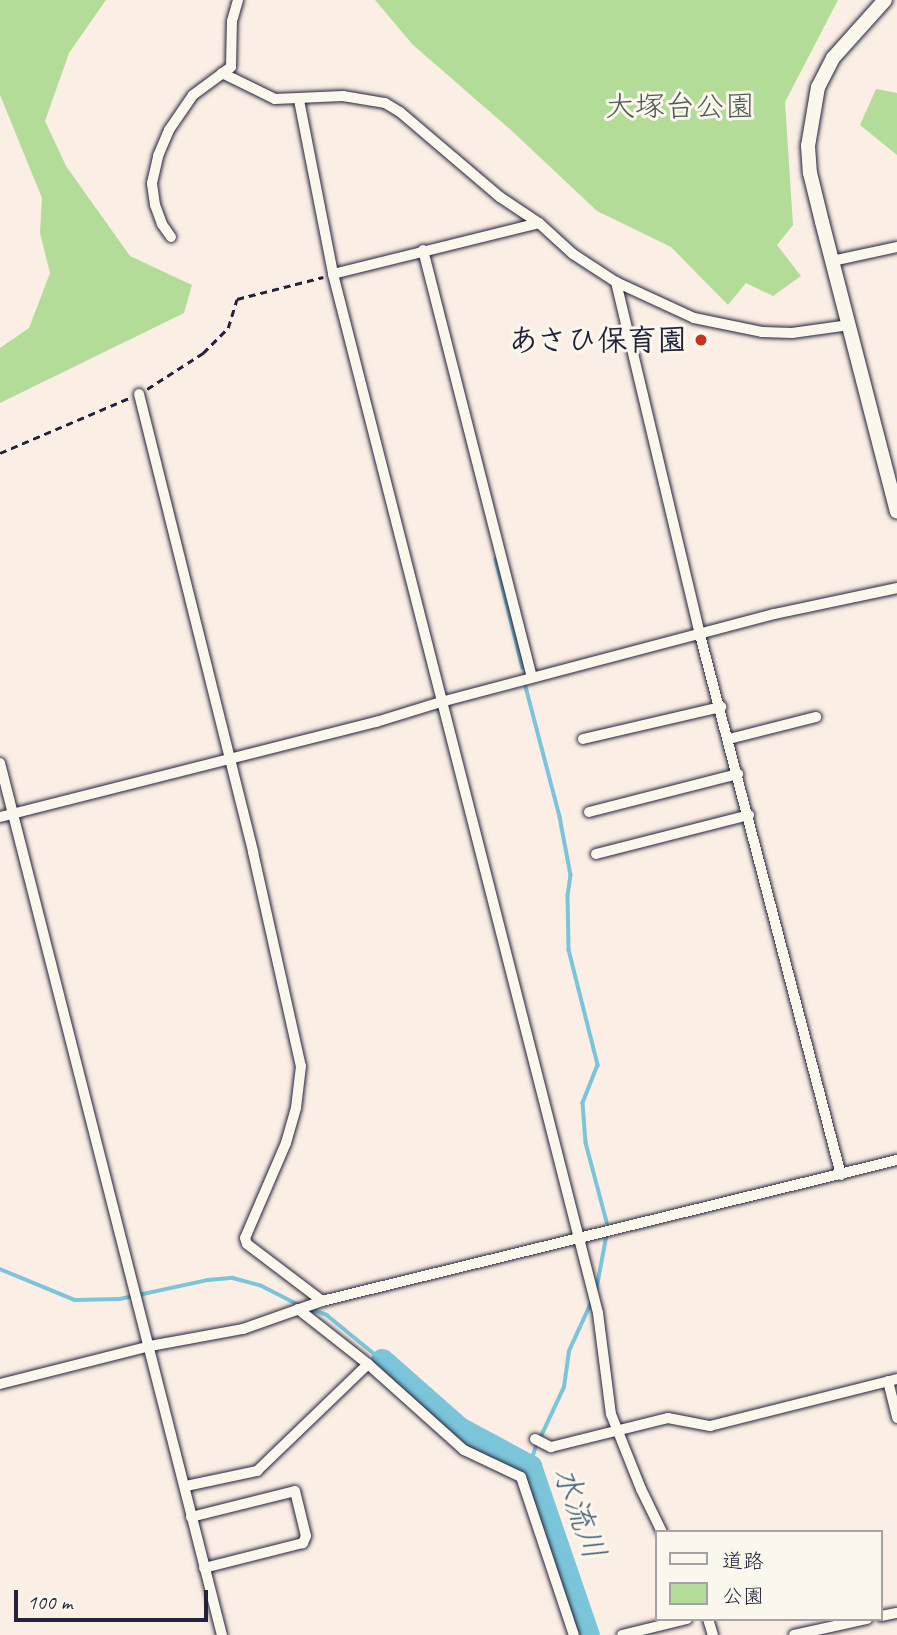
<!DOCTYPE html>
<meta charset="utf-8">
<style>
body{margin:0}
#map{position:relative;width:897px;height:1635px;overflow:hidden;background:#fbeee4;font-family:Caveat,"Klee One",sans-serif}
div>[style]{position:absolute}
.green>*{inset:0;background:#b3dc98}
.stream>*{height:3.5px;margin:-1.75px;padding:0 1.75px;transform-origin:1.75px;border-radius:1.75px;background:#7bc5db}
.river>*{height:23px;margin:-11.5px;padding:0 11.5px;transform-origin:11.5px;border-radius:11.5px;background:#7bc5db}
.path>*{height:2.5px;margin-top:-1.25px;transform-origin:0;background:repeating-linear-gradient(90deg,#22223b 0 7px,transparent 0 12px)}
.roads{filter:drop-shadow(0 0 2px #22223b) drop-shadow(0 0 2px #22223b)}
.minor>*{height:10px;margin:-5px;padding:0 5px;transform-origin:5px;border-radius:5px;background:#fbf7ec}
.tertiary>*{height:14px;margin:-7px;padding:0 7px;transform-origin:7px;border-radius:7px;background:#fbf7ec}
.dots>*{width:19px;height:19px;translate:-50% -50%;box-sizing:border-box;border:4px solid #fbf7ec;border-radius:50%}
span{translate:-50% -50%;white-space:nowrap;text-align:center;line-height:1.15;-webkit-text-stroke:6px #fbf7ec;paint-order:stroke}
.park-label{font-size:30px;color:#4e5a57}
.poi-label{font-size:30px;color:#22223b;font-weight:700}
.right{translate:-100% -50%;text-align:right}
.water-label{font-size:32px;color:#415b73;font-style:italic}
.legend{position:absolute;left:655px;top:1530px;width:228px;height:91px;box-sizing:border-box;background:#fbf7ec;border:2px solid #a4a2a5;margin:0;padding:9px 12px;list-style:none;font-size:21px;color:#22223b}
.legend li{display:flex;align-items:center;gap:14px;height:35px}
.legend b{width:35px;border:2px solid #a4a2a5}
.scale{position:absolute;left:14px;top:1590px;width:194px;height:32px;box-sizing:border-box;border:4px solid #22223b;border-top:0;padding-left:9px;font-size:21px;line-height:24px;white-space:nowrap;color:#22223b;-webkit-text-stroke:5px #fbf7ec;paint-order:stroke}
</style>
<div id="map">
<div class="green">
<i style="clip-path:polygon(0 0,106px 0,69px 53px,45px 121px,66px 166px,130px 256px,192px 285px,184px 313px,0 403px,0 348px,29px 328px,50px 273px,40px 233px,42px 198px,0 95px)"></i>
<i style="clip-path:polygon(375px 0,838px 0,785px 102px,793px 225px,777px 245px,801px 276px,773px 296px,746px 283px,728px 305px,671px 247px,597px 211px,512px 131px,413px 45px)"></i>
<i style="clip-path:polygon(876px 89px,897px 93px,897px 155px,860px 125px)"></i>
</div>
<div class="stream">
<i style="left:496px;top:559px;width:112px;rotate:76.1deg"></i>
<i style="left:526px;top:687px;width:134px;rotate:75.3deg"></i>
<i style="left:560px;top:817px;width:59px;rotate:79.3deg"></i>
<i style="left:571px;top:875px;width:21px;rotate:98deg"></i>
<i style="left:568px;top:896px;width:54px;rotate:88.9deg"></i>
<i style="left:569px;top:950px;width:119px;rotate:75.8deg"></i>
<i style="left:598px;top:1065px;width:41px;rotate:111.5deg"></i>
<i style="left:583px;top:1103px;width:40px;rotate:85.7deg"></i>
<i style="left:586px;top:1143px;width:82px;rotate:75.1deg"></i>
<i style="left:0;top:1269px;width:81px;rotate:22.5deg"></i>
<i style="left:75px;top:1300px;width:45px;rotate:-1.3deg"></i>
<i style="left:120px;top:1299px;width:90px;rotate:-12.2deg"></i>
<i style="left:208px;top:1280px;width:25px;rotate:-5deg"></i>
<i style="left:233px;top:1278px;width:28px;rotate:15deg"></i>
<i style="left:260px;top:1285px;width:44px;rotate:27.1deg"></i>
<i style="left:596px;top:1291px;width:54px;rotate:-79.3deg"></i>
<i style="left:310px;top:1309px;width:18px;rotate:19deg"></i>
<i style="left:327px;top:1315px;width:71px;rotate:39.3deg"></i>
<i style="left:530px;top:1466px;width:18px;rotate:-74deg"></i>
<i style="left:535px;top:1449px;width:68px;rotate:-64.9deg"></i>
<i style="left:564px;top:1387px;width:36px;rotate:-82deg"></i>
<i style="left:569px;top:1351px;width:53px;rotate:-65.4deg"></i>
</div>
<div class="river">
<i style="left:382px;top:1360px;width:103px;rotate:41.4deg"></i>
<i style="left:459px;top:1428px;width:81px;rotate:28.2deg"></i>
<i style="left:530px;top:1466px;width:179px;rotate:71.1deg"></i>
</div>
<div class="path">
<i style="left:147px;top:389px;width:67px;rotate:-32.7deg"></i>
<i style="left:203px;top:353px;width:35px;rotate:-45deg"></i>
<i style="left:228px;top:328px;width:30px;rotate:-73deg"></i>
<i style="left:237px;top:299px;width:89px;rotate:-14.3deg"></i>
<i style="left:0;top:453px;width:140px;rotate:-23.1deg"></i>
</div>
<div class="roads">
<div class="minor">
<i style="left:222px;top:73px;width:59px;rotate:26.1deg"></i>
<i style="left:275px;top:99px;width:68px;rotate:-2.5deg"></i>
<i style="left:343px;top:96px;width:43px;rotate:9.5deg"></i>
<i style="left:385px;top:103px;width:17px;rotate:31deg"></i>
<i style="left:400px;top:112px;width:131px;rotate:40.4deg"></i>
<i style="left:500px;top:197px;width:47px;rotate:33.7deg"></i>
<i style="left:539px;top:223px;width:46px;rotate:42.4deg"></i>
<i style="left:573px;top:254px;width:51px;rotate:33.1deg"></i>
<i style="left:616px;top:282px;width:86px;rotate:24.8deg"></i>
<i style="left:694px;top:318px;width:69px;rotate:11.6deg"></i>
<i style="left:762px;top:332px;width:30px;rotate:2deg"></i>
<i style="left:792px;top:333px;width:58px;rotate:-8deg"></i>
<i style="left:299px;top:100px;width:177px;rotate:78.9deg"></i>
<i style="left:333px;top:274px;width:1072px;rotate:75.69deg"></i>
<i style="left:598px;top:1313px;width:102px;rotate:82.7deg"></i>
<i style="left:611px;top:1414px;width:81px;rotate:68.2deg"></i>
<i style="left:641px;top:1489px;width:48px;rotate:64deg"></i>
<i style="left:171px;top:237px;width:16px;rotate:-125deg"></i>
<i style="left:162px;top:224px;width:20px;rotate:-110deg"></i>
<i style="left:155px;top:205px;width:22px;rotate:-98deg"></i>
<i style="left:152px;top:183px;width:28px;rotate:-77deg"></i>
<i style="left:158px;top:156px;width:28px;rotate:-67deg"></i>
<i style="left:169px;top:130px;width:42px;rotate:-55.6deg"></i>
<i style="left:193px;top:95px;width:47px;rotate:-36.4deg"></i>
<i style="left:231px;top:67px;width:46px;rotate:-88.8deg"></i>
<i style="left:232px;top:21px;width:22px;rotate:-74deg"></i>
<i style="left:423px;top:250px;width:441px;rotate:75.7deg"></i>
<i style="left:832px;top:261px;width:66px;rotate:-12.2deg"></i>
<i style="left:333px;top:274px;width:212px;rotate:-13.9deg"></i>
<i style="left:616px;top:282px;width:363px;rotate:76.6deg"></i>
<i style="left:700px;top:635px;width:558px;rotate:75.37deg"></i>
<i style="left:139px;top:394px;width:472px;rotate:76deg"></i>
<i style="left:253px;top:852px;width:219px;rotate:77.4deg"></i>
<i style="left:301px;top:1066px;width:42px;rotate:96.8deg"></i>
<i style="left:296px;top:1108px;width:36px;rotate:106deg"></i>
<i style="left:286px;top:1143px;width:103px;rotate:113.3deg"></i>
<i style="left:245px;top:1238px;width:6px;rotate:72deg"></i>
<i style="left:247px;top:1244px;width:94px;rotate:37.2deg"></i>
<i style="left:583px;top:739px;width:142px;rotate:-13.1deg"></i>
<i style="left:729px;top:739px;width:90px;rotate:-14.2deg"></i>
<i style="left:0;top:763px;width:900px;rotate:75.72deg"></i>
<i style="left:589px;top:812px;width:154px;rotate:-14.3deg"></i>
<i style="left:0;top:817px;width:388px;rotate:-14.2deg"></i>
<i style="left:376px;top:722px;width:68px;rotate:-17.1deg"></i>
<i style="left:441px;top:702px;width:344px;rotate:-14.8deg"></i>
<i style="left:774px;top:614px;width:126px;rotate:-11.9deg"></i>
<i style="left:596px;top:854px;width:158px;rotate:-14.3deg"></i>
<i style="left:298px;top:1309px;width:89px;rotate:38.2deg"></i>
<i style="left:368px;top:1364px;width:129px;rotate:41.9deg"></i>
<i style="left:464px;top:1450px;width:63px;rotate:25.3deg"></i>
<i style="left:521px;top:1477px;width:167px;rotate:71.5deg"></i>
<i style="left:888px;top:1381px;width:38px;rotate:76deg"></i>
<i style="left:0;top:1384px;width:155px;rotate:-14.2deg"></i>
<i style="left:150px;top:1346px;width:95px;rotate:-10.4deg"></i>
<i style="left:243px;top:1329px;width:84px;rotate:-19.5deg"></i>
<i style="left:322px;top:1301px;width:592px;rotate:-13.78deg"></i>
<i style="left:535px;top:1439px;width:18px;rotate:27deg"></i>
<i style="left:551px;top:1447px;width:121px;rotate:-13.9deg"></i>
<i style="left:668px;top:1418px;width:43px;rotate:10.8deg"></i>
<i style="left:710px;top:1426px;width:193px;rotate:-14.1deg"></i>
<i style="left:186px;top:1486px;width:73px;rotate:-11.9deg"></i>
<i style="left:257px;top:1471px;width:154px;rotate:-43.9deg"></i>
<i style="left:191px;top:1517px;width:107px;rotate:-14deg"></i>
<i style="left:295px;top:1491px;width:46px;rotate:76.3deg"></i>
<i style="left:306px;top:1536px;width:8px;rotate:113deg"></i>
<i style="left:303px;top:1543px;width:102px;rotate:165.8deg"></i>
<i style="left:881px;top:1616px;width:16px;rotate:-11deg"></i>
<i style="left:708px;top:1619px;width:17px;rotate:73deg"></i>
<i style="left:622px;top:1635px;width:67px;rotate:-13.8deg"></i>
<i style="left:794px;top:1635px;width:75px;rotate:-12.4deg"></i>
</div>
<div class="tertiary">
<i style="left:885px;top:0;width:78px;rotate:131.9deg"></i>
<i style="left:833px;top:58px;width:33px;rotate:117deg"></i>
<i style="left:818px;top:87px;width:60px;rotate:99.6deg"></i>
<i style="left:808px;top:146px;width:27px;rotate:86deg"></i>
<i style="left:810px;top:173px;width:50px;rotate:76.2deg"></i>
<i style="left:822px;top:222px;width:299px;rotate:75.5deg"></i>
</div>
</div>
<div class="dots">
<i style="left:701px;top:340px;background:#c8321e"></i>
</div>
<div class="park-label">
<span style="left:680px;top:106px">大塚台公園</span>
</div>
<div class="poi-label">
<span class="right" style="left:687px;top:340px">あさひ保育園</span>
</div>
<div class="water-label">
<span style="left:579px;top:1513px;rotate:70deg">水流川</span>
</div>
<ul class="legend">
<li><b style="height:9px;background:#fbf7ec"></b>道路</li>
<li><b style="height:19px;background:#b3dc98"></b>公園</li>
</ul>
<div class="scale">100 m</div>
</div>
